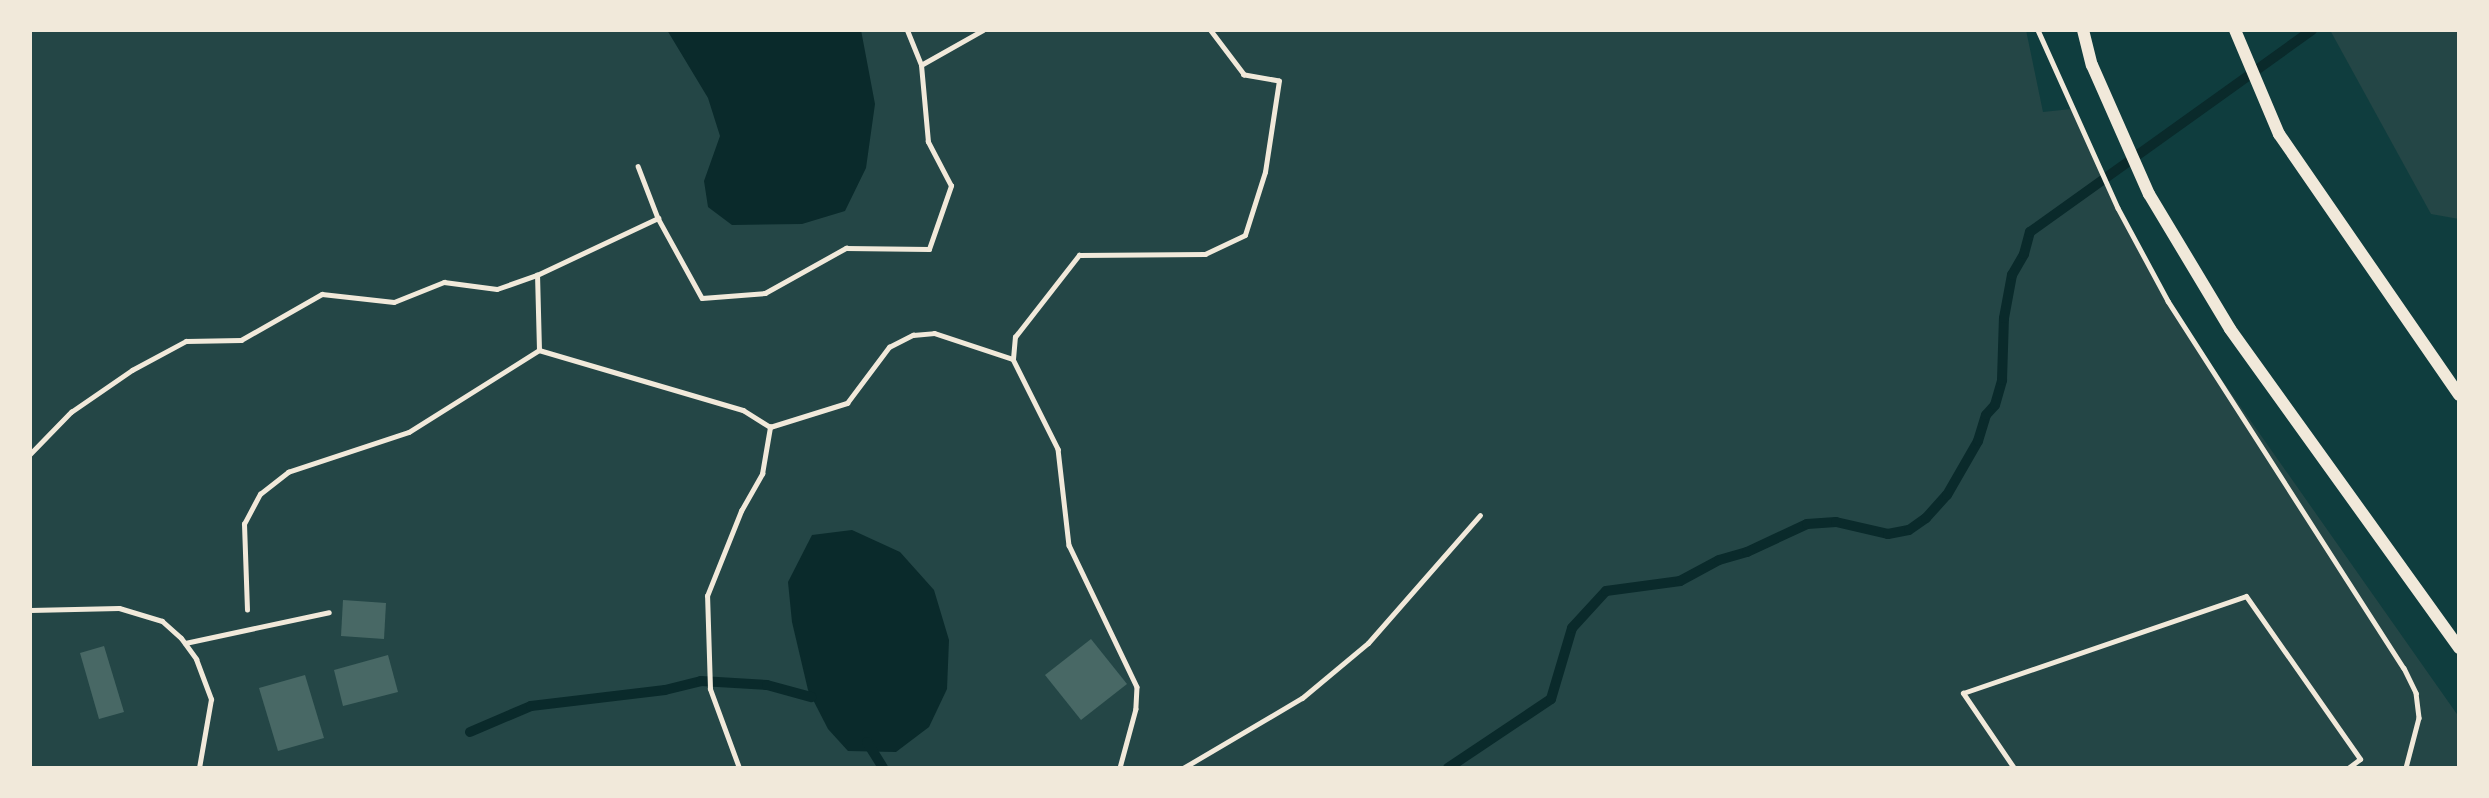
<!DOCTYPE html>
<style>
body{margin:0}
#map{position:relative;width:2489px;height:798px;overflow:hidden;background:#0f3d3e;font-family:"Fira Sans",sans-serif}
div>[style]{position:absolute}
.green>*{inset:0;background:#244646}
.water>*{inset:0;background:#0a2a2b}
.stream>*{height:10px;margin:-5px;padding:0 5px;transform-origin:5px;border-radius:5px;background:#0a2a2b}
.building>*{inset:0;background:#486865}
.path>*{height:4.5px;margin:-2.25px;padding:0 2.25px;transform-origin:2.25px;border-radius:2.25px;background:#f1e9da}
.service>*{height:5px;margin:-2.5px;padding:0 2.5px;transform-origin:2.5px;border-radius:2.5px;background:#f1e9da}
.tertiary>*{height:12px;margin:-6px;padding:0 6px;transform-origin:6px;border-radius:6px;background:#f1e9da}
span{translate:-50% -50%;white-space:nowrap;text-align:center;line-height:1.15;-webkit-text-stroke:6px #f1e9da;paint-order:stroke}
.frame{position:absolute;inset:0;border:32px solid #f1e9da;pointer-events:none}
</style>
<div id="map">
<div class="green">
<i style="clip-path:polygon(30px 30px,2026px 30px,2043px 112px,2071px 109px,2128px 229px,2191px 336px,2459px 717px,2459px 768px,30px 768px)"></i>
<i style="clip-path:polygon(2330px 30px,2459px 30px,2459px 219px,2431px 214px)"></i>
</div>
<div class="water">
<i style="clip-path:polygon(667px 30px,861px 30px,875px 104px,866px 168px,845px 211px,802px 224px,732px 225px,708px 207px,704px 181px,720px 136px,708px 98px)"></i>
<i style="clip-path:polygon(852px 530px,900px 552px,934px 590px,949px 640px,947px 689px,929px 727px,896px 752px,848px 751px,828px 729px,808px 690px,792px 622px,788px 582px,812px 535px)"></i>
</div>
<div class="stream">
<i style="left:470px;top:732px;width:66px;rotate:-23.1deg"></i>
<i style="left:531px;top:706px;width:135px;rotate:-6.8deg"></i>
<i style="left:665px;top:690px;width:37px;rotate:-14deg"></i>
<i style="left:701px;top:681px;width:66px;rotate:3.5deg"></i>
<i style="left:767px;top:685px;width:46px;rotate:15.3deg"></i>
<i style="left:867px;top:742px;width:31px;rotate:58deg"></i>
<i style="left:1448px;top:768px;width:124px;rotate:-33.8deg"></i>
<i style="left:1551px;top:699px;width:74px;rotate:-73.5deg"></i>
<i style="left:1572px;top:628px;width:50px;rotate:-47.4deg"></i>
<i style="left:1606px;top:591px;width:75px;rotate:-7.7deg"></i>
<i style="left:1680px;top:581px;width:44px;rotate:-28.3deg"></i>
<i style="left:1719px;top:560px;width:29px;rotate:-16deg"></i>
<i style="left:1747px;top:552px;width:66px;rotate:-25deg"></i>
<i style="left:1807px;top:524px;width:29px;rotate:-4deg"></i>
<i style="left:1836px;top:522px;width:53px;rotate:13deg"></i>
<i style="left:1888px;top:534px;width:21px;rotate:-11deg"></i>
<i style="left:1909px;top:530px;width:21px;rotate:-35deg"></i>
<i style="left:1926px;top:518px;width:31px;rotate:-48deg"></i>
<i style="left:1947px;top:495px;width:62px;rotate:-60.1deg"></i>
<i style="left:1978px;top:441px;width:27px;rotate:-73deg"></i>
<i style="left:1986px;top:415px;width:13px;rotate:-48deg"></i>
<i style="left:1995px;top:405px;width:26px;rotate:-74deg"></i>
<i style="left:2002px;top:380px;width:62px;rotate:-88.2deg"></i>
<i style="left:2004px;top:318px;width:44px;rotate:-79.5deg"></i>
<i style="left:2012px;top:275px;width:24px;rotate:-60deg"></i>
<i style="left:2024px;top:254px;width:23px;rotate:-75deg"></i>
<i style="left:2030px;top:232px;width:347px;rotate:-35.6deg"></i>
</div>
<div class="building">
<i style="clip-path:polygon(343px 600px,386px 603px,384px 639px,341px 636px)"></i>
<i style="clip-path:polygon(1091px 639px,1127px 684px,1081px 720px,1045px 675px)"></i>
<i style="clip-path:polygon(104px 646px,124px 712px,99px 719px,80px 653px)"></i>
<i style="clip-path:polygon(388px 655px,398px 692px,343px 706px,334px 670px)"></i>
<i style="clip-path:polygon(305px 675px,324px 738px,278px 751px,259px 688px)"></i>
</div>
<div class="path">
<i style="left:2038px;top:30px;width:195px;rotate:65.8deg"></i>
<i style="left:2118px;top:208px;width:106px;rotate:61.7deg"></i>
<i style="left:2168px;top:301px;width:436px;rotate:57.3deg"></i>
<i style="left:2404px;top:668px;width:28px;rotate:64deg"></i>
<i style="left:2416px;top:693px;width:25px;rotate:83deg"></i>
<i style="left:2419px;top:718px;width:52px;rotate:104.6deg"></i>
<i style="left:921px;top:65px;width:71px;rotate:-29.4deg"></i>
<i style="left:638px;top:166px;width:56px;rotate:69deg"></i>
<i style="left:539px;top:350px;width:75px;rotate:-91.5deg"></i>
<i style="left:537px;top:275px;width:134px;rotate:-25.2deg"></i>
<i style="left:658px;top:218px;width:91px;rotate:61.2deg"></i>
<i style="left:702px;top:298px;width:63px;rotate:-4.5deg"></i>
<i style="left:765px;top:293px;width:93px;rotate:-29.1deg"></i>
<i style="left:846px;top:248px;width:83px;rotate:0.7deg"></i>
<i style="left:929px;top:249px;width:67px;rotate:-70.8deg"></i>
<i style="left:951px;top:186px;width:50px;rotate:-117.6deg"></i>
<i style="left:928px;top:142px;width:77px;rotate:-95.2deg"></i>
<i style="left:921px;top:65px;width:38px;rotate:-112deg"></i>
<i style="left:1013px;top:359px;width:22px;rotate:-85deg"></i>
<i style="left:1015px;top:337px;width:104px;rotate:-52deg"></i>
<i style="left:1079px;top:255px;width:126px;rotate:-0.5deg"></i>
<i style="left:1205px;top:254px;width:44px;rotate:-25.4deg"></i>
<i style="left:1245px;top:235px;width:66px;rotate:-72.4deg"></i>
<i style="left:1265px;top:172px;width:92px;rotate:-81.3deg"></i>
<i style="left:1279px;top:81px;width:36px;rotate:-170deg"></i>
<i style="left:1244px;top:75px;width:56px;rotate:-127.1deg"></i>
<i style="left:30px;top:454px;width:59px;rotate:-45.7deg"></i>
<i style="left:71px;top:412px;width:74px;rotate:-34.5deg"></i>
<i style="left:132px;top:370px;width:61px;rotate:-28.2deg"></i>
<i style="left:186px;top:341px;width:55px;rotate:-1deg"></i>
<i style="left:241px;top:340px;width:93px;rotate:-29.6deg"></i>
<i style="left:322px;top:294px;width:72px;rotate:6.3deg"></i>
<i style="left:394px;top:302px;width:54px;rotate:-21.8deg"></i>
<i style="left:444px;top:282px;width:53px;rotate:7.5deg"></i>
<i style="left:497px;top:289px;width:42px;rotate:-19.3deg"></i>
<i style="left:247px;top:610px;width:86px;rotate:-92deg"></i>
<i style="left:244px;top:524px;width:34px;rotate:-62deg"></i>
<i style="left:260px;top:494px;width:36px;rotate:-38deg"></i>
<i style="left:288px;top:472px;width:127px;rotate:-18.3deg"></i>
<i style="left:409px;top:432px;width:154px;rotate:-32.2deg"></i>
<i style="left:539px;top:350px;width:213px;rotate:16.4deg"></i>
<i style="left:743px;top:410px;width:32px;rotate:32deg"></i>
<i style="left:770px;top:427px;width:81px;rotate:-17.3deg"></i>
<i style="left:847px;top:403px;width:70px;rotate:-53.1deg"></i>
<i style="left:889px;top:347px;width:27px;rotate:-27deg"></i>
<i style="left:913px;top:335px;width:21px;rotate:-5deg"></i>
<i style="left:934px;top:333px;width:83px;rotate:18.2deg"></i>
<i style="left:1013px;top:359px;width:101px;rotate:63.4deg"></i>
<i style="left:1058px;top:449px;width:97px;rotate:83.5deg"></i>
<i style="left:1069px;top:545px;width:157px;rotate:64.4deg"></i>
<i style="left:1137px;top:687px;width:22px;rotate:93deg"></i>
<i style="left:1136px;top:709px;width:61px;rotate:105.2deg"></i>
<i style="left:739px;top:768px;width:84px;rotate:-110.2deg"></i>
<i style="left:710px;top:689px;width:93px;rotate:-91.8deg"></i>
<i style="left:707px;top:596px;width:92px;rotate:-68.2deg"></i>
<i style="left:741px;top:511px;width:43px;rotate:-60.4deg"></i>
<i style="left:762px;top:474px;width:48px;rotate:-80.3deg"></i>
</div>
<div class="service">
<i style="left:30px;top:610px;width:89px;rotate:-1.3deg"></i>
<i style="left:119px;top:608px;width:45px;rotate:16.8deg"></i>
<i style="left:162px;top:621px;width:25px;rotate:42deg"></i>
<i style="left:181px;top:638px;width:26px;rotate:54deg"></i>
<i style="left:196px;top:659px;width:43px;rotate:69.4deg"></i>
<i style="left:211px;top:699px;width:70px;rotate:99.9deg"></i>
<i style="left:185px;top:643px;width:147px;rotate:-12.1deg"></i>
<i style="left:1183px;top:768px;width:138px;rotate:-30.5deg"></i>
<i style="left:1302px;top:698px;width:86px;rotate:-39.8deg"></i>
<i style="left:1368px;top:643px;width:170px;rotate:-48.8deg"></i>
<i style="left:2014px;top:768px;width:91px;rotate:-124.2deg"></i>
<i style="left:1963px;top:693px;width:299px;rotate:-18.9deg"></i>
<i style="left:2246px;top:596px;width:199px;rotate:55deg"></i>
<i style="left:2360px;top:759px;width:15px;rotate:143deg"></i>
</div>
<div class="tertiary">
<i style="left:2083px;top:30px;width:36px;rotate:76deg"></i>
<i style="left:2092px;top:65px;width:141px;rotate:66.2deg"></i>
<i style="left:2149px;top:194px;width:157px;rotate:59deg"></i>
<i style="left:2230px;top:329px;width:393px;rotate:54.3deg"></i>
<i style="left:2235px;top:30px;width:113px;rotate:67.1deg"></i>
<i style="left:2279px;top:134px;width:317px;rotate:55.4deg"></i>
</div>
<div class="frame"></div>
</div>
